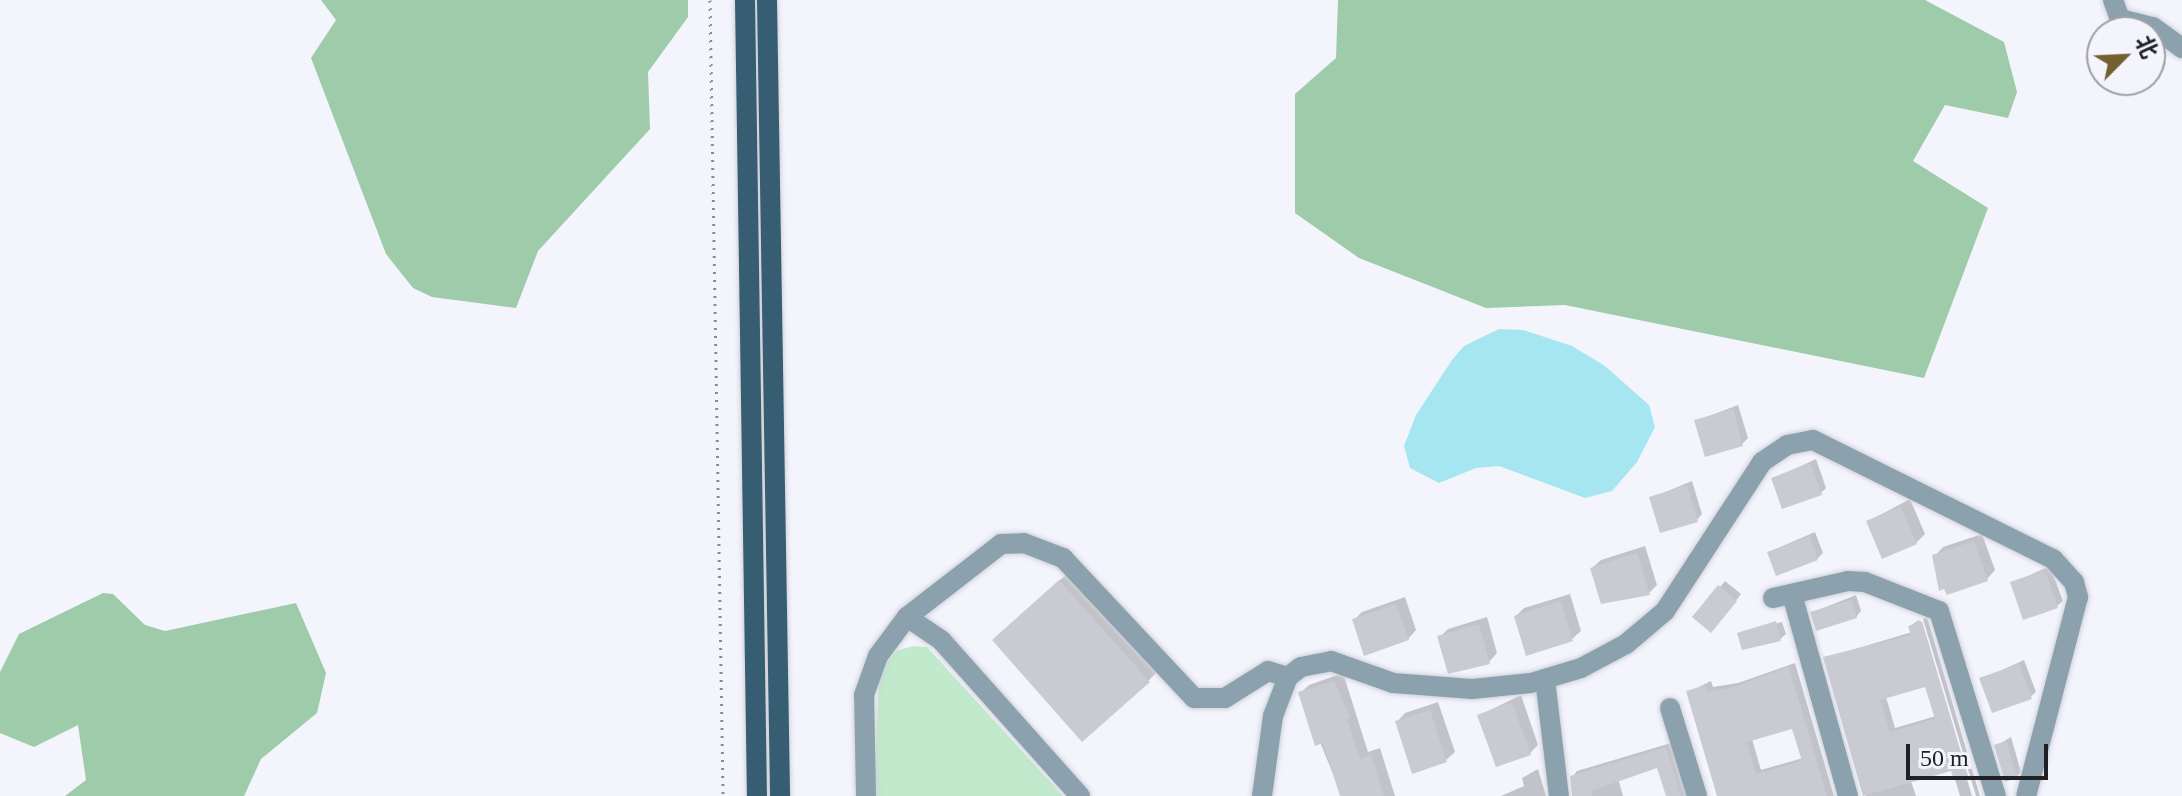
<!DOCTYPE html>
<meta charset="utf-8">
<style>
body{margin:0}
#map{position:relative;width:2182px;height:796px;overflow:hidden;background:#f3f4fc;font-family:"Times New Roman","Noto Sans SC",serif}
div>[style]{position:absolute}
.green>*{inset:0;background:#c1e9cb}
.forest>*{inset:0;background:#9ecba9}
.water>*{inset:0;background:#a5e6f0}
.shadow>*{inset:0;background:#0003}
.building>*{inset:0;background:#c9cad2}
.path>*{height:3px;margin-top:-1.5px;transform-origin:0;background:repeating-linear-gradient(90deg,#898a90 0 2px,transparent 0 8px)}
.roads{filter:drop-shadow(0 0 2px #d1d2d9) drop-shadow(0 0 2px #d1d2d9)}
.minor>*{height:20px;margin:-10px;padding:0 10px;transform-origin:10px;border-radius:10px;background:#8ca1ae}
.major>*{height:20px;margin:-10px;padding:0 10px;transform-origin:10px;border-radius:10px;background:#365d72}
span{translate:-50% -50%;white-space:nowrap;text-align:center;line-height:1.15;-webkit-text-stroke:7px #f3f4fc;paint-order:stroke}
.north{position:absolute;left:2086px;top:16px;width:80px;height:80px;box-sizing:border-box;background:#f3f4fc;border:2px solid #9fa0a6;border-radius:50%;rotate:66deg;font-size:22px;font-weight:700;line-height:32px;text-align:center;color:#202124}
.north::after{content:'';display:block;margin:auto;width:28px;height:36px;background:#74602f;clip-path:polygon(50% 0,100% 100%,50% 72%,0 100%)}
.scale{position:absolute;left:1906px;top:744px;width:142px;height:36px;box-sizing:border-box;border:4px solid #202124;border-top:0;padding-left:10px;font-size:24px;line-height:28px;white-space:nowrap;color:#202124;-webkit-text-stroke:6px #f3f4fc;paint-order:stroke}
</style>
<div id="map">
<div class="green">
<i style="clip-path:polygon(913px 646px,927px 647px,1063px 796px,874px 796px,879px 672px,896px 651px)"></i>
</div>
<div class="forest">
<i style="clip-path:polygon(321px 0,688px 0,688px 17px,648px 72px,650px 129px,538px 251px,516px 308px,432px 297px,413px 288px,386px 254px,311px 58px,336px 20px)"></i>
<i style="clip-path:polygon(1338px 0,1925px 0,2004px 42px,2017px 92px,2008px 118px,1945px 105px,1913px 161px,1988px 208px,1924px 378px,1565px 305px,1486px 308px,1359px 258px,1295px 213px,1295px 94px,1336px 58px)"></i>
<i style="clip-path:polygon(103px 593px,113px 594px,145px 625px,165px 631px,296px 603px,326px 673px,317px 713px,261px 759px,244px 796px,65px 796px,86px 780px,78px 725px,34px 747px,0 733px,0 672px,19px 634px)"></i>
</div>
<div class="water">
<i style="clip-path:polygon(1499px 329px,1523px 330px,1572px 346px,1605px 366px,1649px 405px,1655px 427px,1637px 462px,1612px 491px,1585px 498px,1499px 466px,1476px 468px,1439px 483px,1410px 468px,1404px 446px,1416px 415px,1452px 360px,1464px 346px)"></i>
</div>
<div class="shadow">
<i style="clip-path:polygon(1738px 405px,1748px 438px,1742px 444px,1696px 421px)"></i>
<i style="clip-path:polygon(1816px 459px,1826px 488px,1821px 493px,1773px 479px)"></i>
<i style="clip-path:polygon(1692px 481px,1702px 514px,1697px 520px,1651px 498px)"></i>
<i style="clip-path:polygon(1910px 499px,1925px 534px,1916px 543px,1869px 521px)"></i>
<i style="clip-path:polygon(1815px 532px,1823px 553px,1817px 559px,1769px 552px)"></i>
<i style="clip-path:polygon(1982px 534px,1995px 570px,1987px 579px,1935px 556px,1943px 547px)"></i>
<i style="clip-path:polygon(1645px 546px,1657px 585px,1649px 593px,1592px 568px,1601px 560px)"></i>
<i style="clip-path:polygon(2050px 566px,2063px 601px,2057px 606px,2012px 583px)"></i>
<i style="clip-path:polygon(1071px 570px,1159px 670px,1148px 681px,1006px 629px)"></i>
<i style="clip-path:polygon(1725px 581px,1741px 594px,1717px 625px,1695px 617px)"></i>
<i style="clip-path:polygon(1570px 594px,1581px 631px,1572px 639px,1516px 616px,1524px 608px)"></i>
<i style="clip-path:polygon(1856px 595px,1861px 611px,1856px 617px,1813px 612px)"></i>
<i style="clip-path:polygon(1405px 597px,1416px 630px,1408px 639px,1354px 620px,1362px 612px)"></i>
<i style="clip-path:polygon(1487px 617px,1497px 653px,1489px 662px,1440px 637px,1448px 629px)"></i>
<i style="clip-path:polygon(1927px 617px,1980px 796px,1976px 796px,1923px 619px)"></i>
<i style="clip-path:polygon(evenodd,1919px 620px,1972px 796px,1960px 796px,1952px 769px,1911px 781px,1916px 796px,1866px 796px,1825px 658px,1912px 632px,1910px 626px,1919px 620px,1926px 685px,1936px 716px,1895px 728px,1886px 697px,1926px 685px)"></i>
<i style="clip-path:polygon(1782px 622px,1786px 634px,1780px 639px,1739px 634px)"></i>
<i style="clip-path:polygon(2024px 660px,2036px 692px,2030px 697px,1982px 679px)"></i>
<i style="clip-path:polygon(evenodd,1795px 663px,1834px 796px,1719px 796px,1689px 692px,1711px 681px,1713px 687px,1738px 683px,1795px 663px,1793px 726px,1803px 758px,1761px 770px,1752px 739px,1793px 726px)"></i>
<i style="clip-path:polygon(1343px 673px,1368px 752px,1380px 748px,1395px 796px,1342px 796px,1300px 693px,1309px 685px)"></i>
<i style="clip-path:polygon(1521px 695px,1538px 745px,1530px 753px,1480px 715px)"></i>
<i style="clip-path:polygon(1438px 702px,1455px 752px,1446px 760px,1397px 722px,1405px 713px)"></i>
<i style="clip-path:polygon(2011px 737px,2021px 772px,2016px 777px,1996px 746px)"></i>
<i style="clip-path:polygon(1671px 743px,1687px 796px,1668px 796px,1658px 766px,1618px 778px,1623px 796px,1577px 796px,1572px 777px,1577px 771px)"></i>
<i style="clip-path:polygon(1538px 769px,1546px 796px,1501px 796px,1524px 786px,1522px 778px)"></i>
</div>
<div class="building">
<i style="clip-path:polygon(1733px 409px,1743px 446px,1705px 457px,1694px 420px)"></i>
<i style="clip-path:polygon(1810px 463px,1822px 495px,1782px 509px,1771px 478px)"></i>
<i style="clip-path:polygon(1687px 485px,1698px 522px,1660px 533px,1649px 497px)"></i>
<i style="clip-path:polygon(1901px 506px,1917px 544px,1882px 559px,1866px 521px)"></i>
<i style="clip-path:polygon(1810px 536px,1818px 560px,1776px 576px,1767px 552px)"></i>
<i style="clip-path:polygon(1974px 541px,1988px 581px,1947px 595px,1944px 589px,1939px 591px,1932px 555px)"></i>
<i style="clip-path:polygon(1637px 553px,1650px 595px,1601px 604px,1590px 568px)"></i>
<i style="clip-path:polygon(2045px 570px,2058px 608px,2023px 620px,2010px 582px)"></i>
<i style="clip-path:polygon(1059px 580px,1150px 682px,1082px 742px,992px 640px)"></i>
<i style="clip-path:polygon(1718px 585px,1737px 601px,1711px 633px,1692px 617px)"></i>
<i style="clip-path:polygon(1851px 600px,1857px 618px,1816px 631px,1810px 612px)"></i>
<i style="clip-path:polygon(1561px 601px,1573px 641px,1526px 656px,1514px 616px)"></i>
<i style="clip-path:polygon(1396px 604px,1409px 640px,1364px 656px,1352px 619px)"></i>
<i style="clip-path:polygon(1776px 621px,1781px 641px,1742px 650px,1737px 633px)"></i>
<i style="clip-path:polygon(evenodd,1922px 621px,1968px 776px,1954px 780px,1951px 771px,1863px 796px,1823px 657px,1911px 635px,1908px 626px,1922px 621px,1925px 687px,1935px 719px,1890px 732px,1880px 700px,1925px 687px)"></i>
<i style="clip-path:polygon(1479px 624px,1490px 664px,1448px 674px,1437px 636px)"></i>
<i style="clip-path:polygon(2019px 664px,2032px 699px,1992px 713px,1979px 678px)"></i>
<i style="clip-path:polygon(evenodd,1789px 667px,1827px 796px,1717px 796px,1686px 691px,1706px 685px,1708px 692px,1731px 688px,1789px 667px,1792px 729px,1802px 761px,1756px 774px,1747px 742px,1792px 729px)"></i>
<i style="clip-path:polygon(1334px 681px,1351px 718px,1347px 719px,1360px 759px,1371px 755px,1384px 796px,1340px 796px,1323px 743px,1315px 746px,1298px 692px)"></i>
<i style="clip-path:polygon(1512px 702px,1531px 755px,1496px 767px,1477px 715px)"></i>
<i style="clip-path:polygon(1430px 710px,1447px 762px,1412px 774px,1395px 721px)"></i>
<i style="clip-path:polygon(2006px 741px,2017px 778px,2005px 782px,1994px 745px)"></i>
<i style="clip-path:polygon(1666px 747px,1681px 796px,1666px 796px,1657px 768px,1591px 791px,1592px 796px,1572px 796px,1570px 776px)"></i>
</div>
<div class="path">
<i style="left:710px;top:0;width:796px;rotate:89.06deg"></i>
</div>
<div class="roads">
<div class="minor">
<i style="left:2113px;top:0;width:20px;rotate:70deg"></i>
<i style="left:2120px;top:19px;width:34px;rotate:14deg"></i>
<i style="left:2153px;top:27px;width:36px;rotate:36deg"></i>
<i style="left:1792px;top:594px;width:210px;rotate:74.5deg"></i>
<i style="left:1773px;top:598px;width:77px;rotate:-12.8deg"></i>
<i style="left:1848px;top:581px;width:17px;rotate:3deg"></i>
<i style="left:1865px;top:582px;width:79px;rotate:21.4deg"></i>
<i style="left:1939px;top:611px;width:194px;rotate:72.9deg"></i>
<i style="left:907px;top:617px;width:41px;rotate:34.1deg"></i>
<i style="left:941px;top:640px;width:209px;rotate:48.3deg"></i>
<i style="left:1545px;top:679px;width:118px;rotate:83.2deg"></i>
<i style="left:1670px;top:708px;width:92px;rotate:72.9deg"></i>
<i style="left:866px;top:796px;width:101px;rotate:-91.1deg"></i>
<i style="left:864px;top:695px;width:41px;rotate:-70.3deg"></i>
<i style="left:878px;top:656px;width:49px;rotate:-53.4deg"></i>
<i style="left:907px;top:617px;width:119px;rotate:-37.8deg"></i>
<i style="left:1001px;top:544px;width:23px;rotate:-2deg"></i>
<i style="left:1024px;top:543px;width:42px;rotate:21deg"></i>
<i style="left:1063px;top:558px;width:192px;rotate:46.9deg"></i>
<i style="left:1194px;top:698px;width:31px"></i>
<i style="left:1225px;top:698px;width:51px;rotate:-32.1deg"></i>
<i style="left:1268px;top:671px;width:21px;rotate:17deg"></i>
<i style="left:1262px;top:796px;width:81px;rotate:-82.2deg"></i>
<i style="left:1273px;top:716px;width:42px;rotate:-69deg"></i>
<i style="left:1288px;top:677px;width:16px;rotate:-38deg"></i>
<i style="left:1301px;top:667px;width:31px;rotate:-11deg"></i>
<i style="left:1331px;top:661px;width:66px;rotate:19.5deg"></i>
<i style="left:1393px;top:683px;width:79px;rotate:4.3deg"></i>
<i style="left:1472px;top:689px;width:59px;rotate:-5.8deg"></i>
<i style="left:1531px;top:683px;width:52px;rotate:-16.7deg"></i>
<i style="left:1581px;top:668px;width:51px;rotate:-28.1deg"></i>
<i style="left:1626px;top:644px;width:51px;rotate:-40.2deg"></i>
<i style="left:1665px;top:611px;width:178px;rotate:-56.9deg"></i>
<i style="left:1762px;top:462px;width:30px;rotate:-34deg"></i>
<i style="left:1787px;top:445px;width:26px;rotate:-11deg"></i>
<i style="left:1813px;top:440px;width:268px;rotate:26.4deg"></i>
<i style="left:2053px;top:559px;width:31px;rotate:48deg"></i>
<i style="left:2074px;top:582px;width:16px;rotate:75deg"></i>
<i style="left:2078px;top:597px;width:206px;rotate:104.6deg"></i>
</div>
<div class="major">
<i style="left:745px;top:0;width:796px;rotate:89.14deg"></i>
<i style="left:767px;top:0;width:796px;rotate:89.06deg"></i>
</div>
</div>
<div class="north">北</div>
<div class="scale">50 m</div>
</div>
